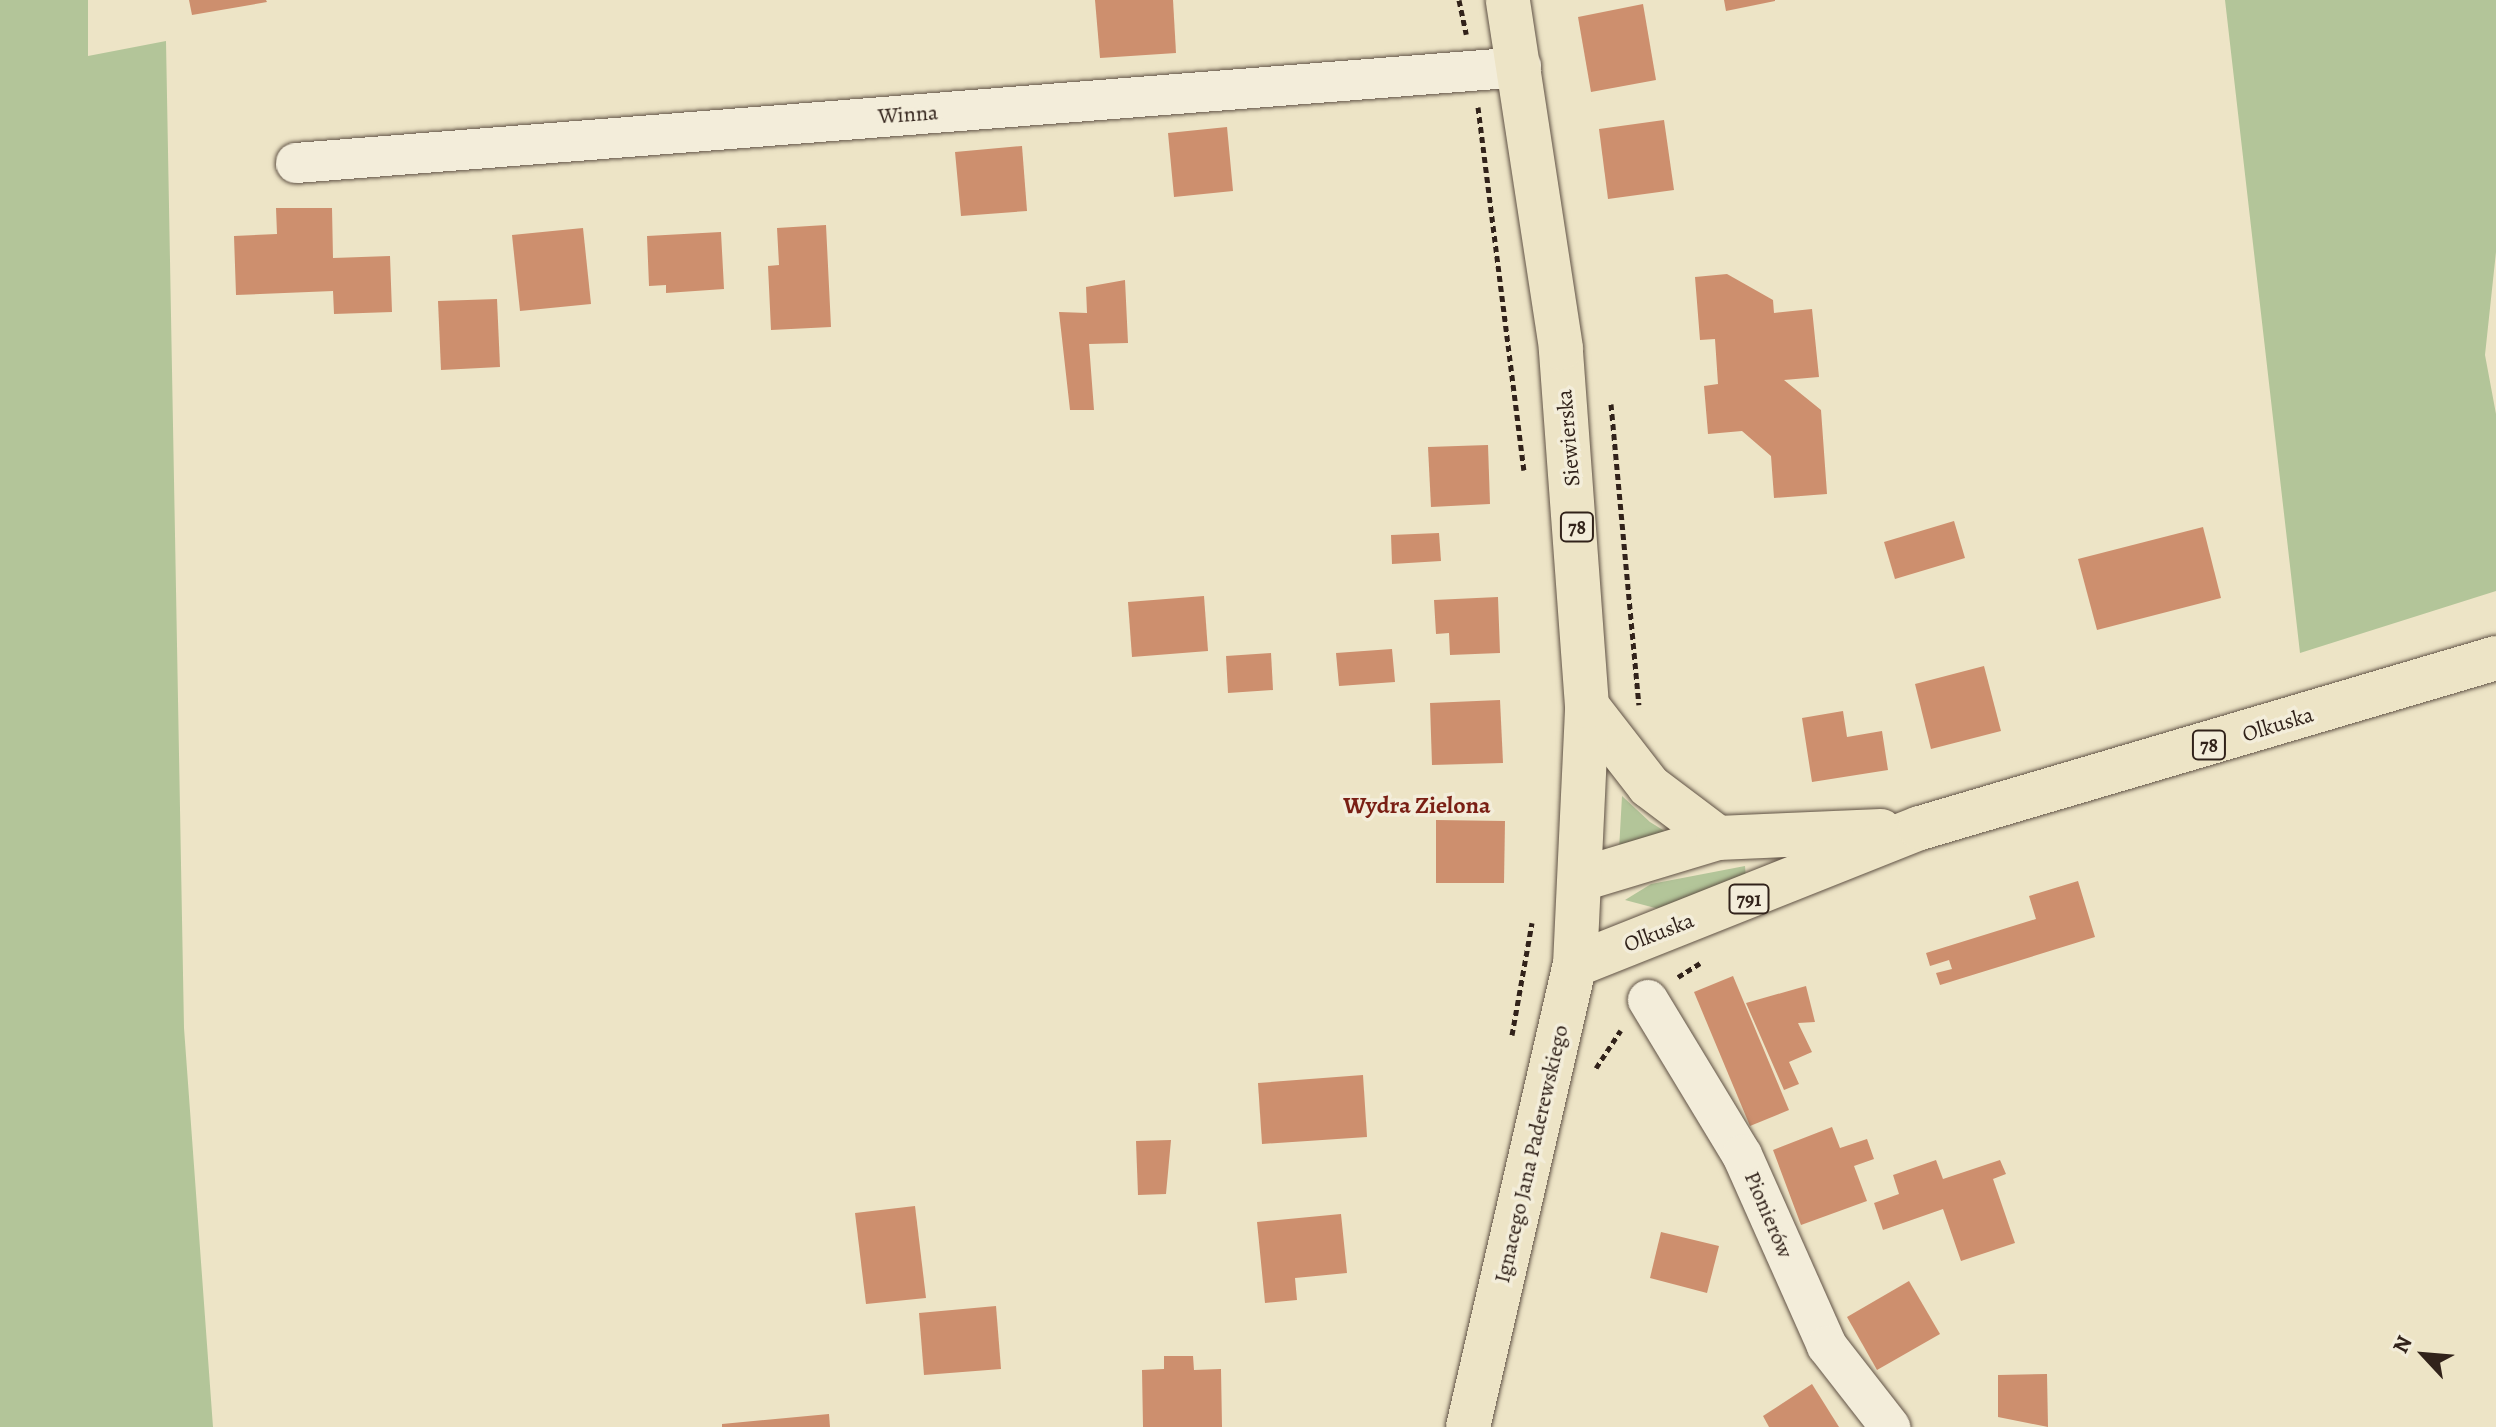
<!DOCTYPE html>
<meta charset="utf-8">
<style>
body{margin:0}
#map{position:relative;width:2496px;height:1427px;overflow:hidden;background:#ede4c6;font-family:Alegreya,serif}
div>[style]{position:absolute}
.green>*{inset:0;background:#b3c599}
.building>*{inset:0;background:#cd8f6e}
.path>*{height:5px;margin-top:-2.5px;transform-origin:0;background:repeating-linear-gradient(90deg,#31221a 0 6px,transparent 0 10px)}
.roads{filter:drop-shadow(0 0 2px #605245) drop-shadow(0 0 2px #605245)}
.minor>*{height:40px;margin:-20px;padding:0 20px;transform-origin:20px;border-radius:20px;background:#f3edda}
.major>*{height:44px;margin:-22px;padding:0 22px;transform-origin:22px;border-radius:22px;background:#ede4c6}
span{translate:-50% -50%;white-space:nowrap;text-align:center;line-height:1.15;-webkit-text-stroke:7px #f3edda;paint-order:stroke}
.shield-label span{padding:2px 6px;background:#f3edda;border:2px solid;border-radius:6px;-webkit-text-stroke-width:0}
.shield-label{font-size:20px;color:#31221a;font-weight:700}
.street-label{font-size:22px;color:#31221a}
.neighbourhood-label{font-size:24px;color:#7a1f14;font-weight:700}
.north{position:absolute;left:2384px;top:1315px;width:80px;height:80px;-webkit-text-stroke:6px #f3edda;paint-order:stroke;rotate:296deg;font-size:22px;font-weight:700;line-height:32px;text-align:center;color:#31221a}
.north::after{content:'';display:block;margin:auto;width:28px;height:36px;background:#31221a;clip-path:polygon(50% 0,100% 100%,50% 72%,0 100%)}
</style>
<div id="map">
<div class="green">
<i style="clip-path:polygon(0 0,88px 0,88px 56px,166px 41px,184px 1028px,213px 1427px,0 1427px)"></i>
<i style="clip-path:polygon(2225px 0,2496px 0,2496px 252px,2485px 355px,2496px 414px,2496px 591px,2300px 653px)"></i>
<i style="clip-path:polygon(1622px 796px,1650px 822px,1679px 840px,1619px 850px)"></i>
<i style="clip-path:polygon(1745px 866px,1746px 878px,1659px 909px,1625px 900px,1651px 884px)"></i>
</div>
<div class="building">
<i style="clip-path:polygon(189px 0,266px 0,267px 2px,192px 15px)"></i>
<i style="clip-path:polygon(1095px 0,1173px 0,1176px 53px,1100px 58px)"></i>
<i style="clip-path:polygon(1724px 0,1775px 0,1775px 1px,1726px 11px)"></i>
<i style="clip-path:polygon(1643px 4px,1656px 80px,1591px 92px,1578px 17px)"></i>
<i style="clip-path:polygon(1664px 120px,1674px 190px,1608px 199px,1599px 129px)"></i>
<i style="clip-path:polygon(1227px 127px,1233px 191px,1174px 197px,1168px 133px)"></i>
<i style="clip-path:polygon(1022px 146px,1027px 211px,961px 216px,955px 152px)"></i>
<i style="clip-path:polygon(276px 208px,332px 208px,333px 258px,390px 256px,392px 312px,334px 314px,333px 291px,236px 295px,234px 236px,277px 234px)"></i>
<i style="clip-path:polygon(826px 225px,831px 327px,771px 330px,768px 266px,779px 265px,777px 228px)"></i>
<i style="clip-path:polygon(583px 228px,591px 304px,520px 311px,512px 235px)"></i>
<i style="clip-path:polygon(721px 232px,724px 289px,666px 293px,666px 285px,649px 286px,647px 236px)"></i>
<i style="clip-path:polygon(1727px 274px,1773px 300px,1774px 313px,1812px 309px,1819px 377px,1784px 380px,1821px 410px,1827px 494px,1774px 498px,1771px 456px,1742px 431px,1708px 434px,1704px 386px,1718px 384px,1715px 339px,1700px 340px,1695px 277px)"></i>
<i style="clip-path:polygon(1125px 280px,1128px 343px,1089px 344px,1094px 410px,1070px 410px,1059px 312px,1087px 313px,1086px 287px)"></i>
<i style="clip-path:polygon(497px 299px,500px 367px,441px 370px,438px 301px)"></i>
<i style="clip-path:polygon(1488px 445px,1490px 504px,1431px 507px,1428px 447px)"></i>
<i style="clip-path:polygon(1954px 521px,1965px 558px,1895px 579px,1884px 542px)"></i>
<i style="clip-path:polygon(2203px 527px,2221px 598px,2097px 630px,2078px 559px)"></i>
<i style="clip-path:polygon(1439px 533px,1441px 561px,1392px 564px,1391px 535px)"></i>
<i style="clip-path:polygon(1204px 596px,1208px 651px,1132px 657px,1128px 602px)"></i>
<i style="clip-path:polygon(1498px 597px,1500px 653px,1450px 655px,1449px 633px,1436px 634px,1434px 600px)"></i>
<i style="clip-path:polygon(1392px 649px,1395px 682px,1339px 686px,1336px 653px)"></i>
<i style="clip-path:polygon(1271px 653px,1273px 690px,1228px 693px,1226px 656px)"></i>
<i style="clip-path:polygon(1984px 666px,2001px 731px,1931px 749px,1915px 684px)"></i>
<i style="clip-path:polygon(1500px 700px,1503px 763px,1432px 765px,1430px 703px)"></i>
<i style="clip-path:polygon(1843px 711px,1847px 737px,1882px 731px,1888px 770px,1812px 782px,1802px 718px)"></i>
<i style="clip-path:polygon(1436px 820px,1505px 821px,1504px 883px,1436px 883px)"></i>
<i style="clip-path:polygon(2078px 881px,2095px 937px,1940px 985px,1936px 973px,1952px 969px,1949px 960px,1930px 966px,1926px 953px,2036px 919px,2029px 896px)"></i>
<i style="clip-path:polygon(1733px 976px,1789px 1110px,1750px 1126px,1694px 992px)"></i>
<i style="clip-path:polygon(1806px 986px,1815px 1022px,1798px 1023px,1812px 1052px,1789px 1062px,1799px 1084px,1784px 1090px,1746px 1003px)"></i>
<i style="clip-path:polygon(1363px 1075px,1367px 1137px,1262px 1144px,1258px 1083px)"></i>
<i style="clip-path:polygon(1832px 1127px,1840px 1148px,1867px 1139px,1874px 1159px,1854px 1166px,1867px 1201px,1801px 1225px,1773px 1150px)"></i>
<i style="clip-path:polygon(1171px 1140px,1166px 1194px,1138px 1195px,1136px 1141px)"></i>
<i style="clip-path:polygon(1936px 1160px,1943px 1179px,2000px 1160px,2006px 1174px,1993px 1179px,2015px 1243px,1961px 1261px,1943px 1209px,1883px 1230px,1874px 1203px,1899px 1194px,1893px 1175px)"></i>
<i style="clip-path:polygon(915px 1206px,926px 1298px,866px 1304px,855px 1213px)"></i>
<i style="clip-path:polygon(1341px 1214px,1347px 1273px,1295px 1278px,1297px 1300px,1265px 1303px,1257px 1222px)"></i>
<i style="clip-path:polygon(1661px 1232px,1719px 1246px,1707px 1293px,1650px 1278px)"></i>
<i style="clip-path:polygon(1909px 1281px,1940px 1334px,1877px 1370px,1847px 1317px)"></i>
<i style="clip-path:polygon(996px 1306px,1001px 1369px,924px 1375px,919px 1313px)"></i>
<i style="clip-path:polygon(1164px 1356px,1193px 1356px,1194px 1370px,1221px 1369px,1222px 1427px,1143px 1427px,1142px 1370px,1164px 1369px)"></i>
<i style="clip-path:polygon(2047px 1374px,2048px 1427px,1998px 1417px,1998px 1375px)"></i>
<i style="clip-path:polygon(1812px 1384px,1839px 1427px,1769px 1427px,1763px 1416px)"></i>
<i style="clip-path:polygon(829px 1414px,830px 1427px,722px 1427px,722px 1424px)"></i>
</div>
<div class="path">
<i style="left:1459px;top:0;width:35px;rotate:78deg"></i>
<i style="left:1478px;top:107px;width:366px;rotate:82.8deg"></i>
<i style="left:1611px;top:404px;width:302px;rotate:84.7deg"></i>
<i style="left:1678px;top:977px;width:26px;rotate:-32deg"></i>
<i style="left:1512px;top:1035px;width:114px;rotate:-79.9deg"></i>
<i style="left:1596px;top:1068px;width:45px;rotate:-56.7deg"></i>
</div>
<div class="roads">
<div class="minor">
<i style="left:296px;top:163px;width:1229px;rotate:-4.48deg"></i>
<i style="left:1648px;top:1000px;width:181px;rotate:58.8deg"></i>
<i style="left:1742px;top:1155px;width:209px;rotate:66deg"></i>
<i style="left:1827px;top:1346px;width:103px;rotate:52.1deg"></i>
</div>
<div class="major">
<i style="left:1587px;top:706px;width:101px;rotate:52.2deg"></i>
<i style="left:1649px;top:786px;width:86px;rotate:37deg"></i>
<i style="left:1582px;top:879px;width:142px;rotate:-16.8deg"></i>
<i style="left:1718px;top:838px;width:163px;rotate:-2.5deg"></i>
<i style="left:1575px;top:965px;width:371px;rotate:-21.7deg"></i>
<i style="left:1920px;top:828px;width:601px;rotate:-16.44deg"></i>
<i style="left:1468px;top:1427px;width:474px;rotate:-77deg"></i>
<i style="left:1575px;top:965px;width:259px;rotate:-87.3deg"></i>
<i style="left:1587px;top:706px;width:359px;rotate:-94.2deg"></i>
<i style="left:1561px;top:348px;width:352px;rotate:-98.7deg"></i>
</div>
</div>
<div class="shield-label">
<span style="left:1577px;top:527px">78</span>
<span style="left:2209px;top:745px">78</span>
<span style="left:1749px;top:899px">791</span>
</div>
<div class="street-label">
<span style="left:908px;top:115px;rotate:-4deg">Winna</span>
<span style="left:1569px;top:438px;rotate:-95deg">Siewierska</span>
<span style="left:2278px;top:725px;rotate:-17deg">Olkuska</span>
<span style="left:1659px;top:933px;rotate:-21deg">Olkuska</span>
<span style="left:1532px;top:1154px;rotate:-77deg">Ignacego Jana Paderewskiego</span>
<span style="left:1768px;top:1215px;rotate:67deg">Pionierów</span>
</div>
<div class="neighbourhood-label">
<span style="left:1417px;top:806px">Wydra Zielona</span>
</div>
<div class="north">N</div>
</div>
